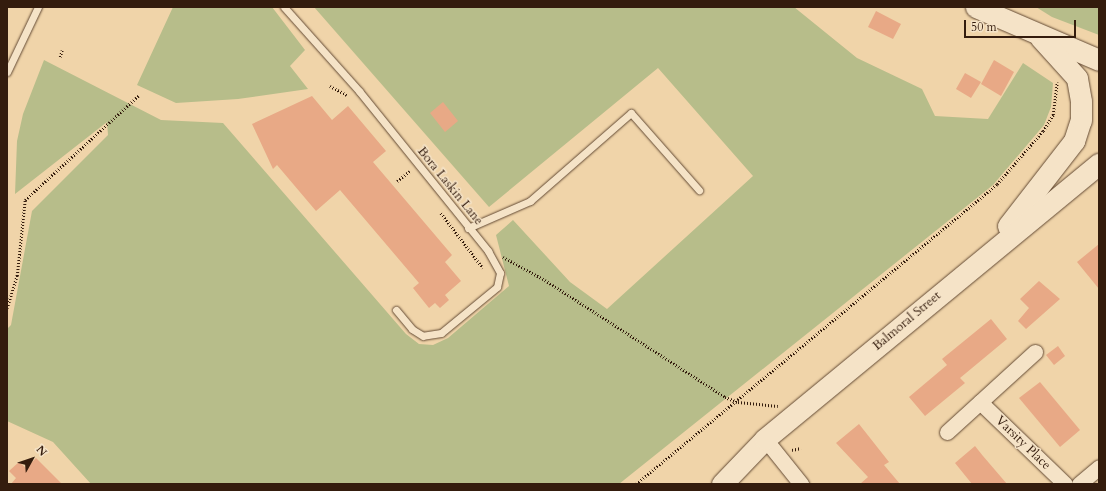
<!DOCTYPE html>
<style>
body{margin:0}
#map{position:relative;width:1106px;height:491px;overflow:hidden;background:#f0d4a9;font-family:Cardo,serif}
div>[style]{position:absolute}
.green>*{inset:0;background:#b7bd8a}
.building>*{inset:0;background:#e8a986}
.path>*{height:2.5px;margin-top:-1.25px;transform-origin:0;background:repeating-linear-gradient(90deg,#341c0d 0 1px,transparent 0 3px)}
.roads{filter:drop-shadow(0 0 1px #634a34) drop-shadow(0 0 1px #634a34)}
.lane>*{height:7px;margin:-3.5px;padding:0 3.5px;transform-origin:3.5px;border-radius:3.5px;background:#f5e3c7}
.street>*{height:15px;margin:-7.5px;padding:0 7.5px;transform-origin:7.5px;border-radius:7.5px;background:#f5e3c7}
.secondary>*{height:21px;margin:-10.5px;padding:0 10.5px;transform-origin:10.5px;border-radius:10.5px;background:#f5e3c7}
span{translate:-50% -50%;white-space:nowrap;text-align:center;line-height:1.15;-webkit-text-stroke:3px #f5e3c7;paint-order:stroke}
.street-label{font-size:13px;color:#341c0d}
.frame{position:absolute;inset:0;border:8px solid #341c0d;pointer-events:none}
.north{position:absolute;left:12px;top:439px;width:40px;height:40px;-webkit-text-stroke:3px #f5e3c7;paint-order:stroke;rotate:50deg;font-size:11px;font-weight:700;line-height:16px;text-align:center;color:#341c0d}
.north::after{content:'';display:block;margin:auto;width:14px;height:18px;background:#341c0d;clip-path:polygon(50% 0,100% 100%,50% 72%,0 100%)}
.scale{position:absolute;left:964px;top:20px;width:112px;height:18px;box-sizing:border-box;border:2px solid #341c0d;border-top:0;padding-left:5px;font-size:12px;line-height:14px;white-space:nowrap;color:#341c0d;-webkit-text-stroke:3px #f5e3c7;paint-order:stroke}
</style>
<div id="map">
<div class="green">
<i style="clip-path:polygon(173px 7px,272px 7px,305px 50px,290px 66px,308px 89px,238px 99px,176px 103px,137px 85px)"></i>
<i style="clip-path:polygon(314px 7px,794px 7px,857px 58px,922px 89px,935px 116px,988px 119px,1023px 63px,1053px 83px,1051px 107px,1044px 125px,993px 185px,619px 484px,91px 484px,53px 442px,7px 421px,7px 329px,11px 325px,32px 211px,108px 135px,107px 122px,15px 194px,17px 141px,23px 114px,44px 60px,161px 120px,223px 123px,406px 334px,419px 344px,433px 345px,448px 338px,509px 286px,496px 235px,513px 220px,570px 282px,607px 309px,753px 176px,658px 68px,489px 207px)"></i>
<i style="clip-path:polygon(1036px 7px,1099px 7px,1099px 35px,1052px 17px)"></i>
</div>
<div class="building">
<i style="clip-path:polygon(876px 11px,901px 24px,893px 39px,868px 27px)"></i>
<i style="clip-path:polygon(994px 60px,1014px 72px,1001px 96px,981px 84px)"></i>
<i style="clip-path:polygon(965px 73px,981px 82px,971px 98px,956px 89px)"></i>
<i style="clip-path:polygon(312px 96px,332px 120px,348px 106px,386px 151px,373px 162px,452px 255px,445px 262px,461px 281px,445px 295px,449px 300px,440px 308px,435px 303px,429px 308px,413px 288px,419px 283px,340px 190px,316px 211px,277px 165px,273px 169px,252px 124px)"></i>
<i style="clip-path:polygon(443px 102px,458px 121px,445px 132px,430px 113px)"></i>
<i style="clip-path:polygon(1099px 244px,1099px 289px,1077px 262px)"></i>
<i style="clip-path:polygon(1039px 281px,1060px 299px,1026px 329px,1018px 321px,1029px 308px,1020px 299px)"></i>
<i style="clip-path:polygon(991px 319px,1007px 339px,960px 378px,965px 383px,925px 416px,909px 397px,947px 365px,942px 359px)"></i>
<i style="clip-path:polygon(1058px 346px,1065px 356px,1054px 365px,1046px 355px)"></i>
<i style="clip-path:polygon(1040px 382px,1080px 430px,1060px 447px,1019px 398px)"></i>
<i style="clip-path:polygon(859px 424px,889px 462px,884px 465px,900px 484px,860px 484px,868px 477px,836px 443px)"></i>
<i style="clip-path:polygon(975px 446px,983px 456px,1007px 484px,972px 484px,955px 463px)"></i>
<i style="clip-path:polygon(36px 458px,62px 484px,11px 484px,16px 478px,9px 471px,19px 462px,26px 468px)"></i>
</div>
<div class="path">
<i style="left:60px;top:57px;width:7px;rotate:-74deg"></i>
<i style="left:330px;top:86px;width:19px;rotate:28deg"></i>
<i style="left:397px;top:181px;width:16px;rotate:-38deg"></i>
<i style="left:441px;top:213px;width:69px;rotate:52.6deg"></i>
<i style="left:503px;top:257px;width:48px;rotate:28.7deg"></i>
<i style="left:545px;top:280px;width:215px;rotate:33deg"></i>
<i style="left:725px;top:397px;width:14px;rotate:21deg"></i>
<i style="left:738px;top:402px;width:40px;rotate:5.7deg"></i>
<i style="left:7px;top:308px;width:34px;rotate:-73deg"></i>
<i style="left:17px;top:276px;width:76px;rotate:-84deg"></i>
<i style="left:25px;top:200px;width:154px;rotate:-42.6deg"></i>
<i style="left:792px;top:450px;width:9px;rotate:-13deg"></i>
<i style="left:636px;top:484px;width:469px;rotate:-39.7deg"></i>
<i style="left:997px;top:184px;width:70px;rotate:-49deg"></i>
<i style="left:1043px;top:131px;width:19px;rotate:-58deg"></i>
<i style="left:1053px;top:115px;width:33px;rotate:-83deg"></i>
</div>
<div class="roads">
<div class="lane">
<i style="left:284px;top:7px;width:113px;rotate:48.2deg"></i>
<i style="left:359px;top:91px;width:206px;rotate:51.1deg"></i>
<i style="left:488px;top:251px;width:25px;rotate:61deg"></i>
<i style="left:500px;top:273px;width:14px;rotate:102deg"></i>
<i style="left:497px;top:287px;width:72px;rotate:140.6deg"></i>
<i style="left:441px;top:333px;width:18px;rotate:171deg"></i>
<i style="left:423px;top:336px;width:13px;rotate:-148deg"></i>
<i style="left:412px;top:329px;width:25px;rotate:-130deg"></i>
<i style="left:7px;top:72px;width:72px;rotate:-64.5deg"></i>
<i style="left:468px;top:228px;width:68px;rotate:-23.5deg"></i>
<i style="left:530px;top:201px;width:134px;rotate:-41.1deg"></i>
<i style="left:631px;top:113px;width:103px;rotate:48.6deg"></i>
</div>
<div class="street">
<i style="left:980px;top:402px;width:118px;rotate:44deg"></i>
<i style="left:947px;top:432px;width:119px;rotate:-42.3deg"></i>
<i style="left:765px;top:439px;width:58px;rotate:51.3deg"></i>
<i style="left:1079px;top:484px;width:26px;rotate:-40deg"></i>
</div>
<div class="secondary">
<i style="left:976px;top:7px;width:134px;rotate:23.3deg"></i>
<i style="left:1008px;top:226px;width:108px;rotate:-52.2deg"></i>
<i style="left:1074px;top:141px;width:22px;rotate:-72deg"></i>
<i style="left:1081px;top:120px;width:19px;rotate:-90deg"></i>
<i style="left:1081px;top:101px;width:23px;rotate:-100deg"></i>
<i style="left:1077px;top:78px;width:55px;rotate:-132.1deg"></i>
<i style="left:722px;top:484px;width:62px;rotate:-46.3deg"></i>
<i style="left:765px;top:439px;width:433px;rotate:-39.5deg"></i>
</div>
</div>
<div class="street-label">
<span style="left:450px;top:186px;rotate:51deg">Bora Laskin Lane</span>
<span style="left:907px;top:321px;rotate:-40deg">Balmoral Street</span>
<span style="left:1023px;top:443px;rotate:44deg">Varsity Place</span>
</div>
<div class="frame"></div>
<div class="north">N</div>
<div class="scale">50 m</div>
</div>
